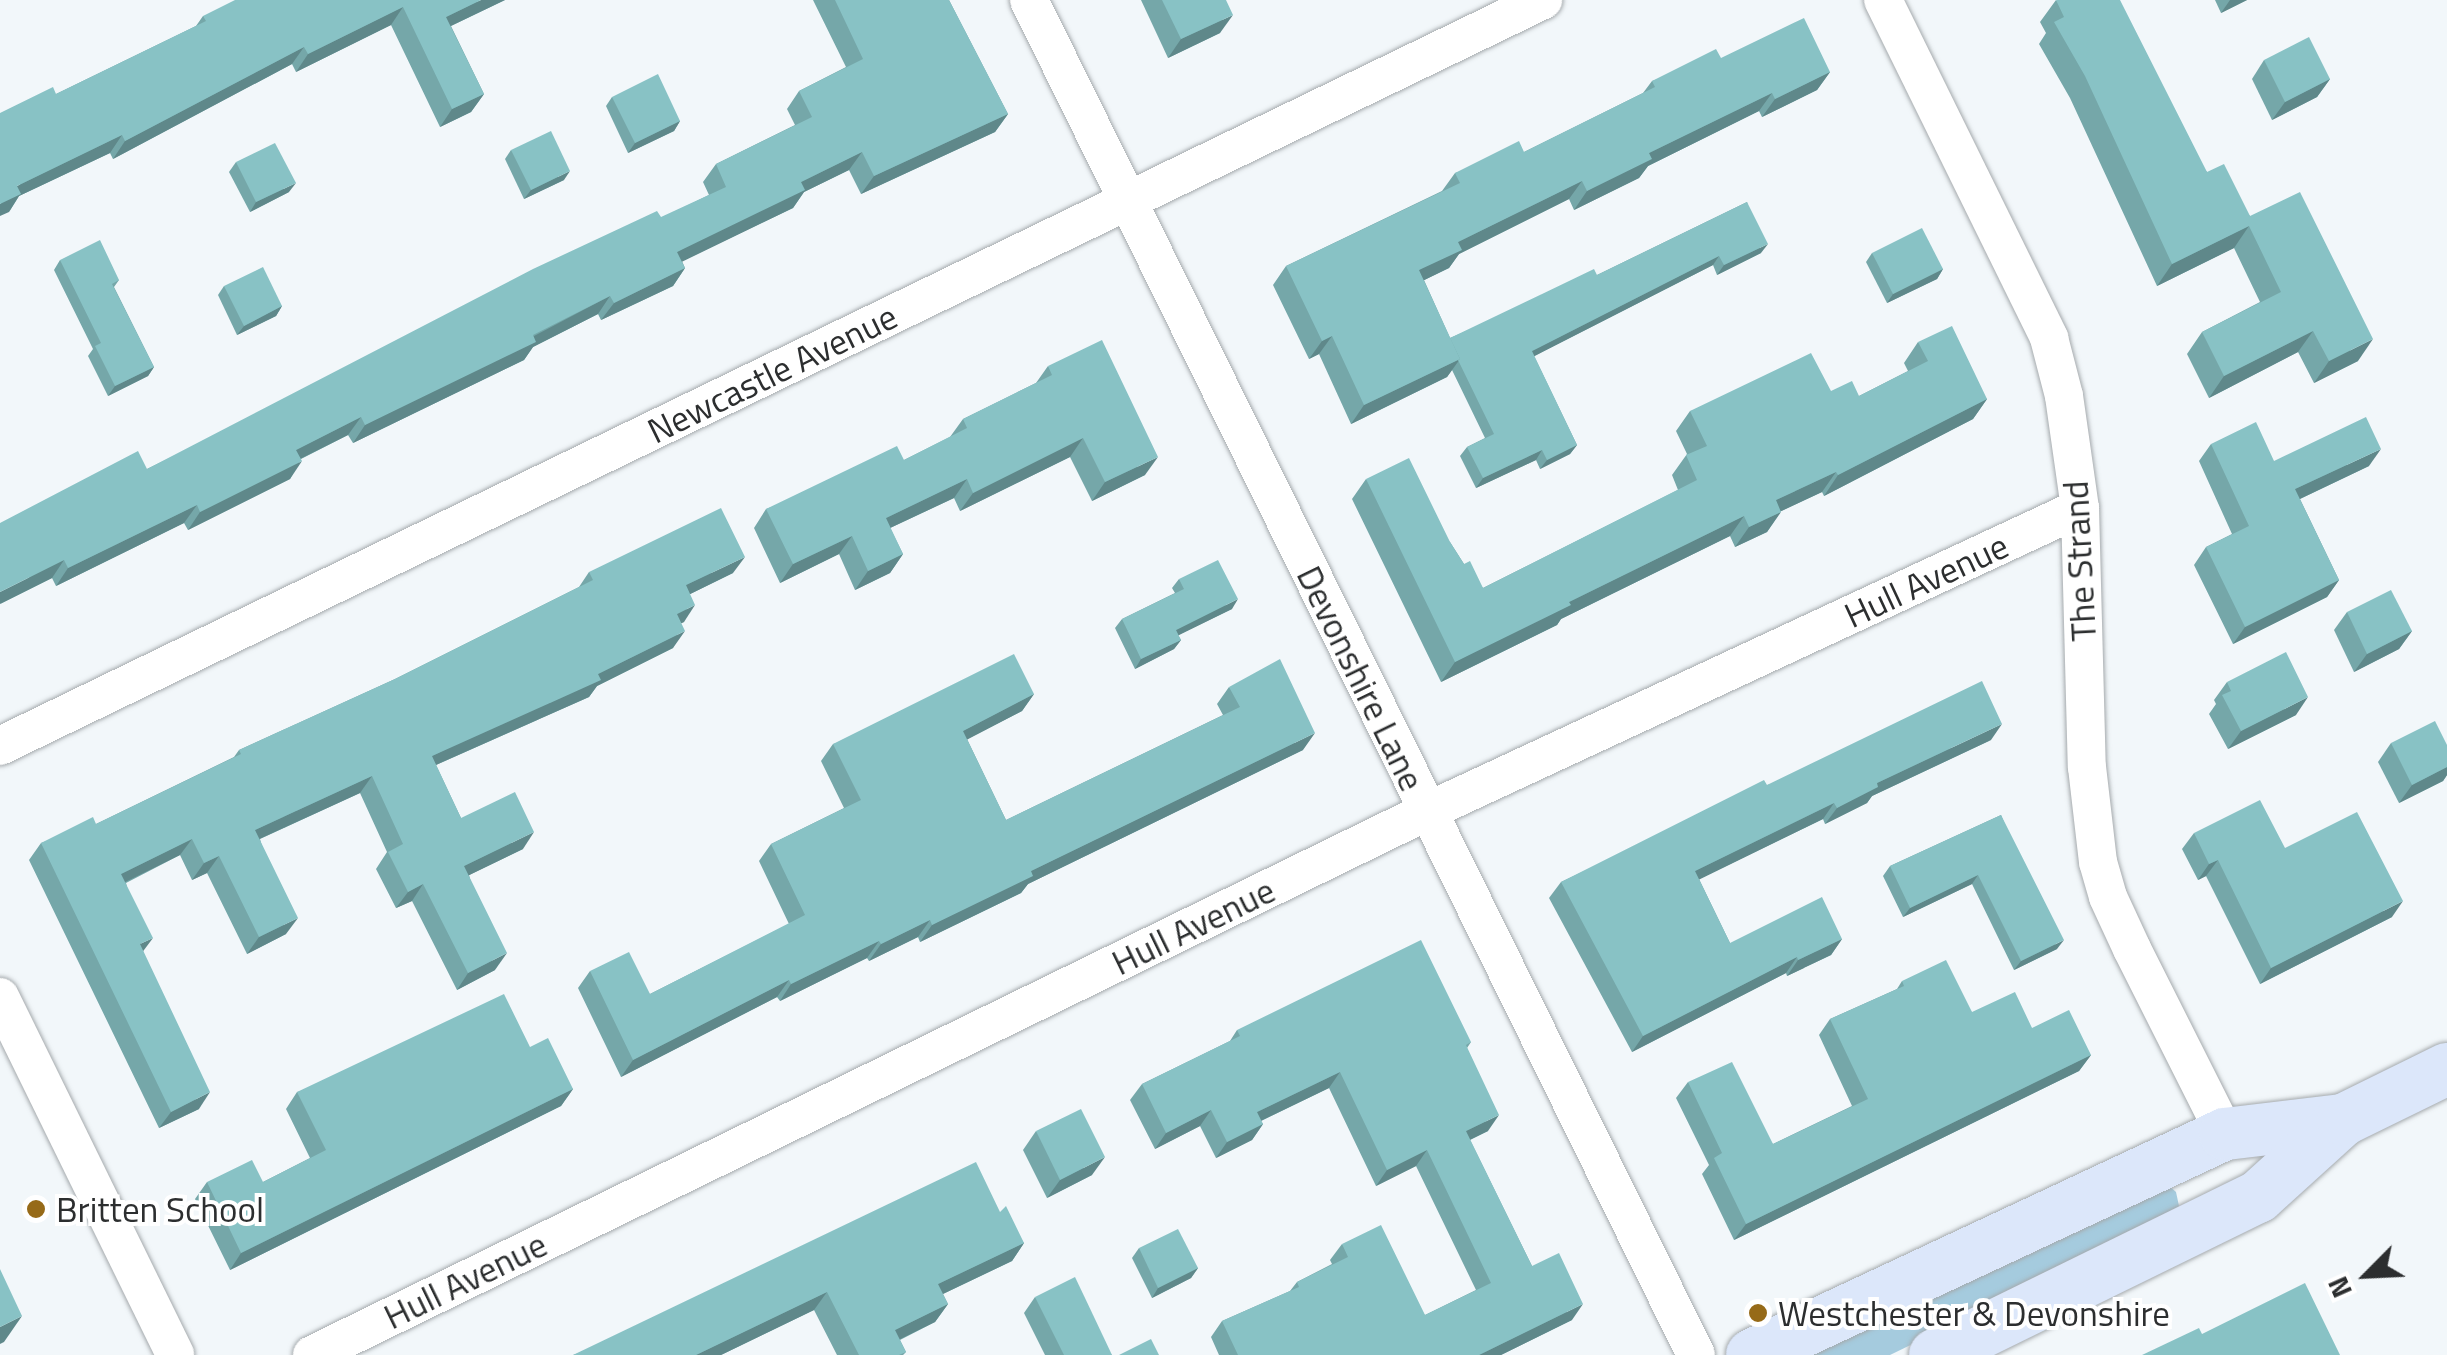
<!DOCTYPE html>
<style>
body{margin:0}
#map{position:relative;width:2447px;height:1355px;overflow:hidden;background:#f2f7fa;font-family:"Titillium Web",sans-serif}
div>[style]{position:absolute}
.green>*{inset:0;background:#a5cbde}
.roads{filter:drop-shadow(0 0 2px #a5aaad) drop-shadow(0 0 2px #a5aaad)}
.street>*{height:38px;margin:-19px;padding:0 19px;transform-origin:19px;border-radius:19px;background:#fff}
.secondary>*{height:52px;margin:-26px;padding:0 26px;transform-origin:26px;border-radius:26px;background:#dce7fa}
.wall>*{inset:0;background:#75a7a9}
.shaded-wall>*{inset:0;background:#5f888a}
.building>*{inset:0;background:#88c2c5}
.dots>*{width:28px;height:28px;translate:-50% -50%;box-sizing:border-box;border:5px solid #fff;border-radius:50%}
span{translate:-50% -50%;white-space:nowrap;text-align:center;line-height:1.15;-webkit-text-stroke:8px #fff;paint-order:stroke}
.street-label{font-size:35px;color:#2c2e2f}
.poi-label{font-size:35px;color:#2c2e2f}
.left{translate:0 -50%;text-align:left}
.north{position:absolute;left:2317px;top:1225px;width:100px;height:100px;-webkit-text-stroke:8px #fff;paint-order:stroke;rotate:246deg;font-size:28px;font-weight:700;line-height:40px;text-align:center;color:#2c2e2f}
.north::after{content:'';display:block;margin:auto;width:35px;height:45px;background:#2c2e2f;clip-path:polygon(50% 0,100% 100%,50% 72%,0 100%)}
</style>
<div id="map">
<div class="green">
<i style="clip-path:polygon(2166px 1183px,2176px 1192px,2179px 1206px,2174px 1217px,1890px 1355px,1800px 1355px)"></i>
</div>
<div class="roads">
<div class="street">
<i style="left:1029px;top:0;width:1510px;rotate:63.79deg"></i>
<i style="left:1883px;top:0;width:377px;rotate:63.8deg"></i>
<i style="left:2049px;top:338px;width:60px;rotate:75.5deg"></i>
<i style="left:2064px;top:396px;width:113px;rotate:81.9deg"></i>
<i style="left:2080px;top:508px;width:259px;rotate:88.5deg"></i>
<i style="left:2087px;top:767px;width:96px;rotate:83.4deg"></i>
<i style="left:2098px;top:862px;width:36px;rotate:74deg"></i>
<i style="left:2108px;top:897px;width:57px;rotate:65.2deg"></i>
<i style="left:2132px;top:949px;width:207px;rotate:63.3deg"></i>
<i style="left:0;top:746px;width:1714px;rotate:-25.8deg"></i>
<i style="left:0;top:997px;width:398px;rotate:63.9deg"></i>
<i style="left:312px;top:1355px;width:1239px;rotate:-25.99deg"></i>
<i style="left:1426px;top:812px;width:721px;rotate:-24.93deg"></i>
</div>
<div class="secondary">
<i style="left:1752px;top:1355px;width:522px;rotate:-25.04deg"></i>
<i style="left:2225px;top:1134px;width:119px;rotate:-6.8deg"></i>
<i style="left:1935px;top:1355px;width:360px;rotate:-26.1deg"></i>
<i style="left:2258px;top:1197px;width:115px;rotate:-42.2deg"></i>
<i style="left:2343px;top:1120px;width:116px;rotate:-26.1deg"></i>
</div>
</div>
<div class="wall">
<i style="clip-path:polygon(505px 0,451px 26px,484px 94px,471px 112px,440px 127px,391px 25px,296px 72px,292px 64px,113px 159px,110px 153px,19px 196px,9px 212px,56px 94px,196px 26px,203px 16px)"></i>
<i style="clip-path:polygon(813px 0,949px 0,1008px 114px,995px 132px,861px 194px,849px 170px,804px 192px,793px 208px,682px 261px,685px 268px,673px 286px,601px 320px,598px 314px,533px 347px,524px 360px,353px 443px,348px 435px,301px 459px,290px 479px,188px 530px,184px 523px,56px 586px,52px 578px,0 604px,147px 469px,709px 195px,703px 182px,716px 164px,795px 125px,787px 109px,799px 91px,846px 67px)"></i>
<i style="clip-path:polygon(1141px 0,1226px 0,1220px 33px,1168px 58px)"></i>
<i style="clip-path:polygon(2056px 0,2207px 172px,2250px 216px,2358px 361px,2314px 383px,2298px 352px,2209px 398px,2187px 354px,2202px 332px,2260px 302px,2234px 248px,2157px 286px,2070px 98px,2039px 44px,2046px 33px,2040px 22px)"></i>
<i style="clip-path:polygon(2215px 0,2247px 0,2221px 13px)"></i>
<i style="clip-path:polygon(1721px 58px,1830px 72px,1817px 90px,1762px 117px,1759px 111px,1648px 166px,1639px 178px,1574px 210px,1569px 199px,1459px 254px,1449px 268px,1424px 280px,1450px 338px,1597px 275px,1747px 202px,1761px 253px,1717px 275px,1713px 265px,1534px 356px,1577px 445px,1570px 454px,1540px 469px,1536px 460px,1476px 488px,1460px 456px,1467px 447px,1485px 438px,1452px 370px,1447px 377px,1351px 424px,1319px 354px,1309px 359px,1273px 285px,1286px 266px,1442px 191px,1455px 173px,1524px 152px,1643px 93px,1652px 81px)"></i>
<i style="clip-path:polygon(2264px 60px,2330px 79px,2317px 97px,2272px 120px,2252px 79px)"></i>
<i style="clip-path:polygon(612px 97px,680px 121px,674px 131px,628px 153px,606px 106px)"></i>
<i style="clip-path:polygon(511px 150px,564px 180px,524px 199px,505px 159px)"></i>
<i style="clip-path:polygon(236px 162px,289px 192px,250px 212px,229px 172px)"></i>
<i style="clip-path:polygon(1872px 253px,1943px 269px,1937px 279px,1887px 303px,1866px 262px)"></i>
<i style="clip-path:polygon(60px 260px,119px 280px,114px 287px,154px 367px,148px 376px,108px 396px,88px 356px,93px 349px,54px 270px)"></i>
<i style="clip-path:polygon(224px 286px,282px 306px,276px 316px,237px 335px,218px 295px)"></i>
<i style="clip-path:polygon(1918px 342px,1987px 399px,1973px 419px,1824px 496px,1822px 492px,1781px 511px,1767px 532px,1735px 547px,1730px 536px,1561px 619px,1557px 625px,1441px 682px,1352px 499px,1366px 479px,1450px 542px,1464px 564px,1483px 588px,1678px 490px,1672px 475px,1687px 454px,1676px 431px,1690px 411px,1831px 391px,1859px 396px,1908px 371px,1904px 363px)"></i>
<i style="clip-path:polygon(1048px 366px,1145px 475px,1092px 501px,1070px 457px,960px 511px,954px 498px,890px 528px,903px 554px,890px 573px,855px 590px,839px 554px,780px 583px,754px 528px,766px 509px,904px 460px,950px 437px,963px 419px,1036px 383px)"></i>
<i style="clip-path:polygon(2211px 444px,2274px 461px,2369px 466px,2300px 499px,2339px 580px,2327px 597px,2233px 644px,2194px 565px,2206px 547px,2232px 534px,2199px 461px)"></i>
<i style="clip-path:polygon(589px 572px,733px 573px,690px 594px,684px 622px,681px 623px,673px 648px,597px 686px,589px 697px,436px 765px,461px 818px,523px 849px,469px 875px,495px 970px,457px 990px,412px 901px,396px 908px,376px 869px,387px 852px,360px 793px,260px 839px,286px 934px,247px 954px,207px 873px,192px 880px,180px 855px,126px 883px,143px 951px,199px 1109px,159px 1128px,29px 860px,41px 843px,96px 824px,234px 757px,239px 750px,395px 679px,579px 587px)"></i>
<i style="clip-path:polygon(1179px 579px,1232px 609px,1178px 635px,1181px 640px,1174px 649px,1135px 669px,1115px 628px,1122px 619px,1175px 593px,1172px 588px)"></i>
<i style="clip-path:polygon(2347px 612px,2412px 631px,2399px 649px,2354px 672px,2334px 630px)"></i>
<i style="clip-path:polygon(2227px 682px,2296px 715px,2228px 749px,2209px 714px,2216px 704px,2214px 700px)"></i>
<i style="clip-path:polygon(1229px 687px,1303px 750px,1028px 884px,1021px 893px,920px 942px,918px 937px,869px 961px,867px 958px,780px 1001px,777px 997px,621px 1077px,578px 988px,590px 971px,650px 994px,789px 924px,759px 861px,771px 844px,844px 808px,821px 761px,833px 744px,1034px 694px,1022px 711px,967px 739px,1006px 820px,1223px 715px,1217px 704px)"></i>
<i style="clip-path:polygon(1991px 740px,1872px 796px,1867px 803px,1825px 824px,1823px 819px,1699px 879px,1730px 943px,1842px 939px,1831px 955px,1787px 976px,1786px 973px,1632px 1052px,1549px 898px,1561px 882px,1767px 785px)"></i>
<i style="clip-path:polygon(2391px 743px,2447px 745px,2447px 775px,2443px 781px,2399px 803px,2378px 762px)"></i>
<i style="clip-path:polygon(2001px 815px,2057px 949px,2014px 970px,1972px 884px,1903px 917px,1883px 876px,1890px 866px)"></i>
<i style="clip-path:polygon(2194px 833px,2285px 848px,2392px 917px,2260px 984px,2206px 876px,2198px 880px,2182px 849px)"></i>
<i style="clip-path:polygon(1902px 981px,1972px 1012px,2032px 1028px,2091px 1055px,2079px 1071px,1734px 1240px,1702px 1174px,1709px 1165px,1676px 1098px,1688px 1082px,1773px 1144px,1852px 1106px,1819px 1035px,1830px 1019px,1897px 989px)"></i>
<i style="clip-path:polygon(1237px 1030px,1471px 1042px,1467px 1048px,1488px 1131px,1470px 1140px,1532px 1266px,1572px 1320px,1501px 1355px,1219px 1355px,1211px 1337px,1222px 1321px,1290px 1291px,1297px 1282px,1332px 1264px,1330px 1260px,1342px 1244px,1425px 1315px,1476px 1290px,1416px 1166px,1376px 1186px,1329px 1088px,1261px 1121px,1263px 1124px,1252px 1140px,1216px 1158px,1200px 1126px,1155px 1149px,1130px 1100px,1142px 1084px,1230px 1041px)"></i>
<i style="clip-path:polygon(530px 1047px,573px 1089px,561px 1106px,230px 1270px,195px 1199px,207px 1182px,263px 1182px,310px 1158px,286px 1109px,297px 1092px)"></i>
<i style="clip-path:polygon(1036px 1131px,1092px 1175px,1047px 1198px,1023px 1150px)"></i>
<i style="clip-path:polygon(1000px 1212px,1024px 1243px,1012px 1261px,943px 1294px,948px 1304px,935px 1322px,900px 1340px,906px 1352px,903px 1355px,837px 1355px,814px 1310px,721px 1355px,573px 1355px)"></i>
<i style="clip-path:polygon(1139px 1248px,1198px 1268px,1191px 1278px,1152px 1298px,1132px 1258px)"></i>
<i style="clip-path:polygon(1035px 1297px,1112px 1355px,1045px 1355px,1024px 1313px)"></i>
</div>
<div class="shaded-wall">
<i style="clip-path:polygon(481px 0,505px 0,434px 34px,446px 17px)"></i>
<i style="clip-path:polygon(2230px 0,2247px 0,2221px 13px)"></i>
<i style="clip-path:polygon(403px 7px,391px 25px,296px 72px,308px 54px)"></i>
<i style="clip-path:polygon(1233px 15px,1220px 33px,1168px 58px,1181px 39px)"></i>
<i style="clip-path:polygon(304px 47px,292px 64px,113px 159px,125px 141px)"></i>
<i style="clip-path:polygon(1830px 72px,1817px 90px,1762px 117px,1775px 99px)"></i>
<i style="clip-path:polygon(2330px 79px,2317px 97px,2272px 120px,2285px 102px)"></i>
<i style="clip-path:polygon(1772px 93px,1759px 111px,1648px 166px,1639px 178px,1574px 210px,1587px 191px,1649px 153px)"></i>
<i style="clip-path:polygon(484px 94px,471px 112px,440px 127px,452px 109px)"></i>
<i style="clip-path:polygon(1008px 114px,995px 132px,861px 194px,874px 176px)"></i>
<i style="clip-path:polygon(680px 121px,674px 131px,628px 153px,635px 143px)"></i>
<i style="clip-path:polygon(122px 135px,110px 153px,19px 196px,9px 212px,0 216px,0 204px,17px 186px)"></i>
<i style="clip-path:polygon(862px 152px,849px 170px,804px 192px,793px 208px,665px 270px,677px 252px,801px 182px)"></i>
<i style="clip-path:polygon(570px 171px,564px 180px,524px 199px,531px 190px)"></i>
<i style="clip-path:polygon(1582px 181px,1569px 199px,1459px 254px,1449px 268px,1406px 289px,1419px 270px,1458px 242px)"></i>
<i style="clip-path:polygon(296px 183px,289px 192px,250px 212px,256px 202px)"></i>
<i style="clip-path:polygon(2249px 226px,2234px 248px,2157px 286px,2172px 264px)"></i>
<i style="clip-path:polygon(1768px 244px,1761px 253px,1717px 275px,1724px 265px)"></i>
<i style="clip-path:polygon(1719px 256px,1713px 265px,1525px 361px,1532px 351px)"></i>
<i style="clip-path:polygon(685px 268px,673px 286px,601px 320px,614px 303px)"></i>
<i style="clip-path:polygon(1943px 269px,1937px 279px,1887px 303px,1893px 294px)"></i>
<i style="clip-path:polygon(610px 296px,598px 314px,533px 347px,524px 360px,353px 443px,365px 425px)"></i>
<i style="clip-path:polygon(282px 306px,276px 316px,237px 335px,244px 326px)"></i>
<i style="clip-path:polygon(2313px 331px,2298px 352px,2209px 398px,2224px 376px)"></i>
<i style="clip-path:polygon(1332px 336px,1319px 354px,1309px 359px,1322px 341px)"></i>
<i style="clip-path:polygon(2373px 339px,2358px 361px,2314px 383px,2329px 361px)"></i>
<i style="clip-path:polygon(1460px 359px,1447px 377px,1351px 424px,1364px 405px)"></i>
<i style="clip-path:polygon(154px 367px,148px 376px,108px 396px,115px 386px)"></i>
<i style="clip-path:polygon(1987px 399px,1973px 419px,1824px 496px,1838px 475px)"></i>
<i style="clip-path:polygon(361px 417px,348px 435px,284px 467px,296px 450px)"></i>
<i style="clip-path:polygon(1083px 438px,1070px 457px,960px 511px,973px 493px)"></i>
<i style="clip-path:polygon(1577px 445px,1570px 454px,1540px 469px,1547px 460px)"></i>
<i style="clip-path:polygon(2381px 449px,2369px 466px,2283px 507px,2295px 489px)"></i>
<i style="clip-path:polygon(1542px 450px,1536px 460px,1476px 488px,1483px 478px)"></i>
<i style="clip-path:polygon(1158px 457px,1145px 475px,1092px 501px,1105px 482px)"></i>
<i style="clip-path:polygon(302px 461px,290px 479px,188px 530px,200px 512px)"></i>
<i style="clip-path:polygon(1836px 472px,1822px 492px,1762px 520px,1776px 500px)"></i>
<i style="clip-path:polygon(967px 479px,954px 498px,873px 536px,886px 518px)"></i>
<i style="clip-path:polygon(197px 505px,184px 523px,56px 586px,68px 568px)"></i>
<i style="clip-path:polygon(1781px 512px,1767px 532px,1735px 547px,1749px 527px)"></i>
<i style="clip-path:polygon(1744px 516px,1730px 536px,1561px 619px,1557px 625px,1441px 682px,1455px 662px,1569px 602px)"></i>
<i style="clip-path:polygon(852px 536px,839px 554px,780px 583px,793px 564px)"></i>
<i style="clip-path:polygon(903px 554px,890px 573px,855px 590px,868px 571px)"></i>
<i style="clip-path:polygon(745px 557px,733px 573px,674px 602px,686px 585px)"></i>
<i style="clip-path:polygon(64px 560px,52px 578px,0 604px,0 592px)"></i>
<i style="clip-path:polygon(2339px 580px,2327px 597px,2233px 644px,2245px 627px)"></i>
<i style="clip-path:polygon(1238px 599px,1232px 609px,1169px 640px,1176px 630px)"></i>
<i style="clip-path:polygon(695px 605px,684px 622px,665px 631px,677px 614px)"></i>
<i style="clip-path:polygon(685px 631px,673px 648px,597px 686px,589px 697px,420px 772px,432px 756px)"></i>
<i style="clip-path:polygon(2412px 631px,2399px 649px,2354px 672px,2367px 654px)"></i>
<i style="clip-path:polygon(1181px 640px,1174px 649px,1135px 669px,1141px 659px)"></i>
<i style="clip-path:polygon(1034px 694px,1022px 711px,951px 748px,963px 731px)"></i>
<i style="clip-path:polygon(2308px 697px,2296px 715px,2228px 749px,2241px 731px)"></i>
<i style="clip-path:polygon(2002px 724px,1991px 740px,1872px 796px,1867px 803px,1825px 824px,1837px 808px,1877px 783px)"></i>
<i style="clip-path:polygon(1315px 733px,1303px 750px,1028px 884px,1021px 893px,920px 942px,932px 925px,1031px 871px)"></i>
<i style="clip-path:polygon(2447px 767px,2447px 775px,2443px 781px,2399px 803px,2412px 785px)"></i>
<i style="clip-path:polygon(372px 776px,360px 793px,244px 846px,255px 830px)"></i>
<i style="clip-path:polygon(1834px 803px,1823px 819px,1684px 887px,1695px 871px)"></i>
<i style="clip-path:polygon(534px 832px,523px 849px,453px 883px,464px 866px)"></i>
<i style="clip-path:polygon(192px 839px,180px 855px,109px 890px,121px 874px)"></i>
<i style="clip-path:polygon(219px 856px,207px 873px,192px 880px,204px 863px)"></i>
<i style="clip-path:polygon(2218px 860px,2206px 876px,2198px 880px,2209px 864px)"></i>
<i style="clip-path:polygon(1978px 875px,1972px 884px,1903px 917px,1910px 908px)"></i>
<i style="clip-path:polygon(423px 884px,412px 901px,396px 908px,408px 892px)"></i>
<i style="clip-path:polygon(2403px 901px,2392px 917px,2260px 984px,2271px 968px)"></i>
<i style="clip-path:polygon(298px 918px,286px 934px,247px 954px,259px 937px)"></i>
<i style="clip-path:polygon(930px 920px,918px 937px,869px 961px,881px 944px)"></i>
<i style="clip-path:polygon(153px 938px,141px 954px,140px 944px)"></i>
<i style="clip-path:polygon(1842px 939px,1831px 955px,1787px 976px,1798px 960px)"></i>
<i style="clip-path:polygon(2064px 940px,2057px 949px,2014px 970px,2021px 961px)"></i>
<i style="clip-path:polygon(879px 941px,867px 958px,780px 1001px,791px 984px)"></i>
<i style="clip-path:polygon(507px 953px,495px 970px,457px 990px,468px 973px)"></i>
<i style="clip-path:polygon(1797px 957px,1786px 973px,1632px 1052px,1643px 1036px)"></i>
<i style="clip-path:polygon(789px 980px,777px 997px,621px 1077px,633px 1060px)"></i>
<i style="clip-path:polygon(2091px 1055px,2079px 1071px,1734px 1240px,1746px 1224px)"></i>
<i style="clip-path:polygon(1340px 1072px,1329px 1088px,1246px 1128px,1257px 1112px)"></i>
<i style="clip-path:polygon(573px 1089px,561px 1106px,230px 1270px,241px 1253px)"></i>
<i style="clip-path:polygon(210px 1092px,199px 1109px,159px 1128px,171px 1112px)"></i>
<i style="clip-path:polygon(1211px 1110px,1200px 1126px,1155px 1149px,1166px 1133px)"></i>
<i style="clip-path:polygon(1499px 1115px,1488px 1131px,1455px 1147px,1466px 1131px)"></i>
<i style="clip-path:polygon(1263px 1124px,1252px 1140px,1216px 1158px,1227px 1142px)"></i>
<i style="clip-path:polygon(1427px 1150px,1416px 1166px,1376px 1186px,1387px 1170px)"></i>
<i style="clip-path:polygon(1105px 1157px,1092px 1175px,1047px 1198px,1060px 1180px)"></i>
<i style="clip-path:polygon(1024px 1243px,1012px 1261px,926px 1302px,938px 1284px)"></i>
<i style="clip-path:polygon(1198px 1268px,1191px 1278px,1152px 1298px,1158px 1288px)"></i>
<i style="clip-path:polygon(827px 1292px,814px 1310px,721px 1355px,696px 1355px)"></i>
<i style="clip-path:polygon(948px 1304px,935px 1322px,882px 1348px,895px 1330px)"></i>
<i style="clip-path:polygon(1583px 1304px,1572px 1320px,1501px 1355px,1479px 1355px)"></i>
<i style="clip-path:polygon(22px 1316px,4px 1342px,0 1344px,0 1327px)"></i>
</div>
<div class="building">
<i style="clip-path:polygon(235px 0,481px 0,446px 17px,484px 94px,452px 109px,403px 7px,308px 54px,304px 47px,125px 141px,122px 135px,17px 186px,21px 194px,0 204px,0 113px,53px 87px,56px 94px,206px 21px,203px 16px)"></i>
<i style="clip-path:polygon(835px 0,949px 0,1008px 114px,874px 176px,862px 152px,801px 182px,805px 190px,677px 252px,685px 268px,614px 303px,610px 296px,533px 335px,536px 342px,365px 425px,361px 417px,296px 450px,302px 461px,200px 512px,197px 505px,68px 568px,64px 560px,0 592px,0 523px,138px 451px,147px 469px,533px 269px,657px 211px,661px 217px,726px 187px,716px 164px,812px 117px,799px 91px,863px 59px)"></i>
<i style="clip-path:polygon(1162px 0,1226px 0,1233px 15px,1181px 39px)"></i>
<i style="clip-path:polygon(2056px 0,2120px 0,2207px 172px,2224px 164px,2250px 216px,2300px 192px,2373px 339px,2329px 361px,2313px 331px,2224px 376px,2202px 332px,2281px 292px,2249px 226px,2172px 264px,2085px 76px,2054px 22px,2064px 17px)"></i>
<i style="clip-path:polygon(1804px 18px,1830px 72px,1775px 99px,1772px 93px,1649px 153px,1652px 159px,1587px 191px,1582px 181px,1458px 242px,1462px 250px,1419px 270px,1460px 359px,1364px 405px,1332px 336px,1322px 341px,1286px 266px,1460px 183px,1455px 173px,1519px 141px,1524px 152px,1655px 87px,1652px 81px,1716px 49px,1721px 58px)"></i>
<i style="clip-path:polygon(2309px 37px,2330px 79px,2285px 102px,2264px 60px)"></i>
<i style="clip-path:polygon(658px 74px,680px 121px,635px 143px,612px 97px)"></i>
<i style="clip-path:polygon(551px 131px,570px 171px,531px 190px,511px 150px)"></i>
<i style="clip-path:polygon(275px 143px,296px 183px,256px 202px,236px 162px)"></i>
<i style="clip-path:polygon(1747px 202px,1768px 244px,1724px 265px,1719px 256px,1532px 351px,1577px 445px,1547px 460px,1542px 450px,1483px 478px,1467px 447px,1494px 434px,1458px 360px,1460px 359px,1450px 338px,1594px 269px,1597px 275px)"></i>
<i style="clip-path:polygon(1922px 228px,1943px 269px,1893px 294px,1872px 253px)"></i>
<i style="clip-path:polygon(100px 240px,119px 280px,112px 284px,154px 367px,115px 386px,95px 346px,101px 343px,60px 260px)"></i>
<i style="clip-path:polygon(263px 267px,282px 306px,244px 326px,224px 286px)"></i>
<i style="clip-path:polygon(1952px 326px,1987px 399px,1838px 475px,1836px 472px,1776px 500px,1781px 512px,1749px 527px,1744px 516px,1569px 602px,1571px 605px,1455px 662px,1366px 479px,1409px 458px,1450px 542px,1464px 564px,1470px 561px,1483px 588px,1697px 480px,1686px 455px,1707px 446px,1690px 411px,1811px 353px,1831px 391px,1852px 381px,1859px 396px,1928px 361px,1918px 342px)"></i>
<i style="clip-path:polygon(1102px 340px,1158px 457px,1105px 482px,1083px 438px,973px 493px,967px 479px,886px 518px,903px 554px,868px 571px,852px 536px,793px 564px,766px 509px,897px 446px,904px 460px,967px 428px,963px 419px,1052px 375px,1048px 366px)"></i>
<i style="clip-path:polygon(2366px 417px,2381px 449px,2295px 489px,2339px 580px,2245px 627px,2206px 547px,2249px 526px,2211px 444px,2256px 422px,2274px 461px)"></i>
<i style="clip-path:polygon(721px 508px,745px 557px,686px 585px,695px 605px,677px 614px,685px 631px,598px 674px,601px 680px,432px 756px,461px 818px,515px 792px,534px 832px,464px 866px,507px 953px,468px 973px,423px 884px,408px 892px,388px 852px,403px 844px,372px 776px,255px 830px,298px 918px,259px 937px,219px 856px,204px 863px,192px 839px,121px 874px,153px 938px,140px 944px,210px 1092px,171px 1112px,41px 843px,93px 817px,96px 824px,241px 754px,239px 750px,395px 679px,593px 580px,589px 572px)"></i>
<i style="clip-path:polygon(1218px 560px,1238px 599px,1176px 630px,1181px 640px,1141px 659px,1122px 619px,1184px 589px,1179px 579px)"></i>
<i style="clip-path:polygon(2391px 590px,2412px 631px,2367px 654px,2347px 612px)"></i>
<i style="clip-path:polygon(2286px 652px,2308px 697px,2241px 731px,2222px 695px,2231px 691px,2227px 682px)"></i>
<i style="clip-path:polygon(1014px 654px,1034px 694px,963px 731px,1006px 820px,1240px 707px,1229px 687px,1280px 659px,1315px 733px,1031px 871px,1033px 876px,932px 925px,930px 920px,881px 944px,879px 941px,791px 984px,789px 980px,633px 1060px,590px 971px,629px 952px,650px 994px,805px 915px,771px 844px,861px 800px,833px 744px)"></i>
<i style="clip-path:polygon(1982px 681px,2002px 724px,1877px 783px,1878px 787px,1837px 808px,1834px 803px,1695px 871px,1730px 943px,1822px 897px,1842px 939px,1798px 960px,1797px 957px,1643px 1036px,1561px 882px,1764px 780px,1767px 785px)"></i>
<i style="clip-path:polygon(2435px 721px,2447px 745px,2447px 767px,2412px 785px,2391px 743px)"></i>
<i style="clip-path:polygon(2260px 800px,2285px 848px,2357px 812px,2403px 901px,2271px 968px,2218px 860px,2209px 864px,2194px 833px)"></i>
<i style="clip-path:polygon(2001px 815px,2064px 940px,2021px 961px,1978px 875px,1910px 908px,1890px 866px)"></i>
<i style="clip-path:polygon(1421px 940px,1471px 1042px,1466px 1045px,1499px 1115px,1466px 1131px,1532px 1266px,1559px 1253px,1583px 1304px,1479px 1355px,1238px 1355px,1222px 1321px,1299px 1287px,1297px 1282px,1348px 1257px,1342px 1244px,1381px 1225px,1425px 1315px,1491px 1283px,1427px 1150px,1387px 1170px,1340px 1072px,1257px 1112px,1263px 1124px,1227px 1142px,1211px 1110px,1166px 1133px,1142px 1084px,1240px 1036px,1237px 1030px)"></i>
<i style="clip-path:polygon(1946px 960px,1972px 1012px,2015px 992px,2032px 1028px,2069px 1010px,2091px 1055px,1746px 1224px,1714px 1158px,1722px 1153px,1688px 1082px,1732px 1062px,1773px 1144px,1868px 1099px,1830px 1019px,1904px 986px,1902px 981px)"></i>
<i style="clip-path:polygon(504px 994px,530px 1047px,548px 1038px,573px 1089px,241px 1253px,207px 1182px,252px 1160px,263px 1182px,326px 1150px,297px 1092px)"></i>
<i style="clip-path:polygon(1081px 1109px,1105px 1157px,1060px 1180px,1036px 1131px)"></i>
<i style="clip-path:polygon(976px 1162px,1000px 1212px,1006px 1206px,1024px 1243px,938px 1284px,948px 1304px,895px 1330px,906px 1352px,899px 1355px,859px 1355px,827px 1292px,696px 1355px,573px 1355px)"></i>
<i style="clip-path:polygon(1178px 1229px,1198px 1268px,1158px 1288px,1139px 1248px)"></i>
<i style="clip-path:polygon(0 1269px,22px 1316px,0 1327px)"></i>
<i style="clip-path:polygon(1075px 1277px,1112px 1355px,1064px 1355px,1035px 1297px)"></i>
<i style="clip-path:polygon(2305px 1283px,2340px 1355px,2142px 1355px,2199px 1328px,2202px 1334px)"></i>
<i style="clip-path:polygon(1151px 1339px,1159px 1355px,1119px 1355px)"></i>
</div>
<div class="dots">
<i style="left:36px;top:1209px;background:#966a18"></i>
<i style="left:1758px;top:1313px;background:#966a18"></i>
</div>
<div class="street-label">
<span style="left:772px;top:373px;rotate:-26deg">Newcastle Avenue</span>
<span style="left:2079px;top:561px;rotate:-93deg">The Strand</span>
<span style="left:1926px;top:580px;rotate:-25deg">Hull Avenue</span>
<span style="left:1361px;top:678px;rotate:64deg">Devonshire Lane</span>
<span style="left:1193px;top:926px;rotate:-26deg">Hull Avenue</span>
<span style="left:465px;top:1280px;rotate:-26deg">Hull Avenue</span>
</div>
<div class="poi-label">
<span class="left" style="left:56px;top:1209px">Britten School</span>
<span class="left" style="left:1778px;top:1313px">Westchester &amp; Devonshire</span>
</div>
<div class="north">N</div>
</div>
